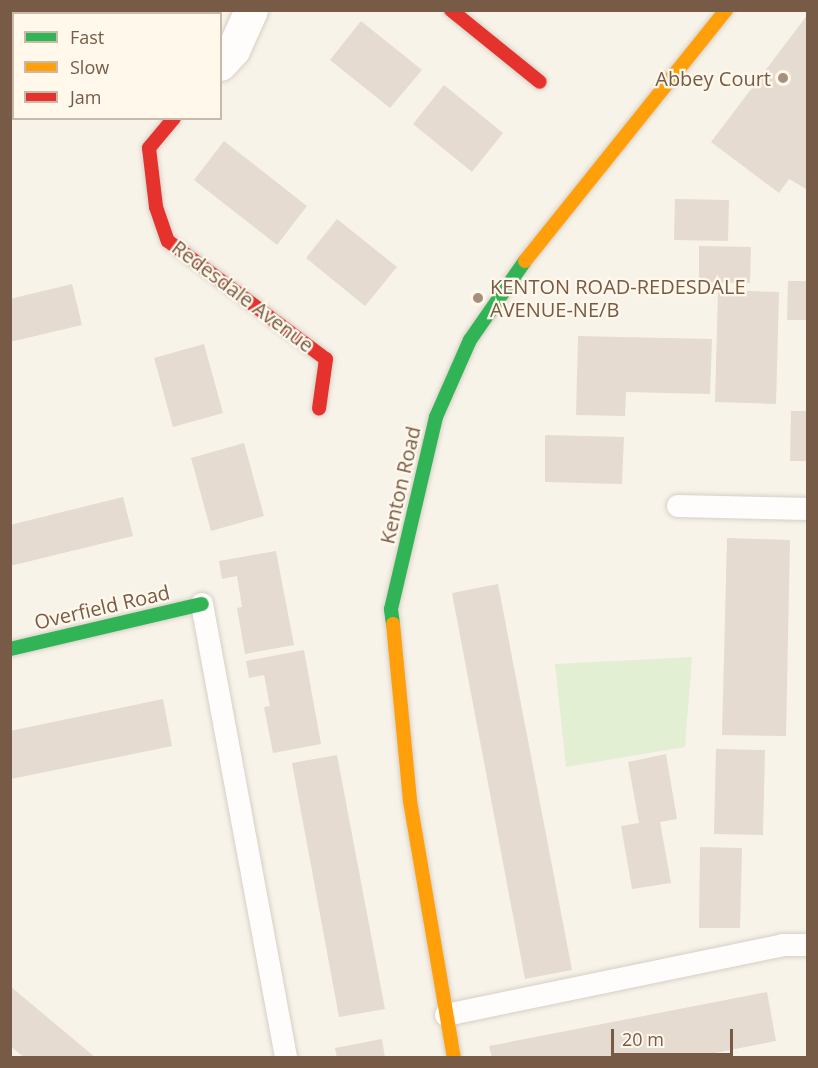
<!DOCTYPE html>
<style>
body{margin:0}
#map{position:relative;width:818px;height:1068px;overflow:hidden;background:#f8f3e9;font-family:"Open Sans",sans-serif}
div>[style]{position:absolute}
.green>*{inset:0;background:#e2efd2}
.building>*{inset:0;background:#e5dbd0}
.roads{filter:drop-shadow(0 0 2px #d6cfc6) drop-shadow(0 0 2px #d6cfc6)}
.lane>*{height:22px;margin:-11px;padding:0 11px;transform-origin:11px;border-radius:11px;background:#fefdfc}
.street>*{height:33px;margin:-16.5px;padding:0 16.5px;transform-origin:16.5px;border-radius:16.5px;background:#fefdfc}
.fast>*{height:14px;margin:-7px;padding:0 7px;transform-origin:7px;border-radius:7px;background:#30b455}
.slow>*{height:14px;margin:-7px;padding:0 7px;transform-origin:7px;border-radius:7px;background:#ff9f0a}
.jam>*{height:14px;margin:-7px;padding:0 7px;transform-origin:7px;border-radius:7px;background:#e5322d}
.dots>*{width:16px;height:16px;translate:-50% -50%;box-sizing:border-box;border:3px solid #fff8eb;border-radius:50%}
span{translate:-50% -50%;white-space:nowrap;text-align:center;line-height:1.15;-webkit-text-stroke:4.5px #fff8eb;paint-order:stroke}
.poi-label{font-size:20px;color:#785b47}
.right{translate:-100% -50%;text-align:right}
.left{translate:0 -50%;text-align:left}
.street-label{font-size:20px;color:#785b47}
.frame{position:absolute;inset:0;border:12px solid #785b47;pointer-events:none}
.legend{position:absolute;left:12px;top:12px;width:210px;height:108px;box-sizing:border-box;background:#fff8eb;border:2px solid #c9b9a9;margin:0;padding:8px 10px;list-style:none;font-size:18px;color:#785b47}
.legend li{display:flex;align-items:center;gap:12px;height:30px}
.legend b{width:30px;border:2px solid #c9b9a9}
.scale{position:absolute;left:611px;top:1029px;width:122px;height:27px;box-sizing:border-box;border:3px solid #785b47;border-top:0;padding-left:8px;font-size:18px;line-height:21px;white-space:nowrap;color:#785b47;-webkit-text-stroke:4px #fff8eb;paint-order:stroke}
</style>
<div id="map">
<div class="green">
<i style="clip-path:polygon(692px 657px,685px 747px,566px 767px,555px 664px)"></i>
</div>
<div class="building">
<i style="clip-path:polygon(102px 10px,110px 10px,118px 14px,101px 14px)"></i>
<i style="clip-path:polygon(146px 10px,164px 10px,163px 14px)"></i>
<i style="clip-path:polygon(808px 14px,808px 190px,789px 179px,779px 193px,711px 142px)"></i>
<i style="clip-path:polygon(361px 21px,422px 70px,390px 108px,330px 60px)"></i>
<i style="clip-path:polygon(444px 85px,503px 133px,472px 172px,413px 124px)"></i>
<i style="clip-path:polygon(224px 141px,307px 206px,277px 245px,194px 180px)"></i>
<i style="clip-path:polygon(675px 199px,729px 200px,728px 241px,674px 240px)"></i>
<i style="clip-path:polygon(337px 219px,397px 267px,365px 306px,306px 258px)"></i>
<i style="clip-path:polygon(699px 246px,751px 247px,750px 283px,699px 282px)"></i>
<i style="clip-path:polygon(788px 281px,808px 281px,808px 320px,787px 320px)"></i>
<i style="clip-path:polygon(72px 284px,82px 325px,10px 342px,10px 299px)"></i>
<i style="clip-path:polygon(718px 290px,779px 292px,776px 404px,715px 402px)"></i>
<i style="clip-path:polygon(578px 336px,712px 339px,710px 394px,626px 392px,625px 416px,576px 415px)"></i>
<i style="clip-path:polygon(204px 344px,223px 413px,173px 427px,154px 358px)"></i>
<i style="clip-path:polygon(791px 411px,808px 411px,808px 461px,790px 461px)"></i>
<i style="clip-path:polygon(545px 435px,624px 437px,622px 484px,545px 482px)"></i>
<i style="clip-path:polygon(244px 443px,264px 516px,211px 531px,191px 458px)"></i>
<i style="clip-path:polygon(123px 497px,133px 536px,10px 566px,10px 525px)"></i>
<i style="clip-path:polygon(727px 538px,790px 540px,786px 736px,722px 735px)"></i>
<i style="clip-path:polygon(276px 551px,294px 645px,245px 654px,237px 608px,242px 607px,237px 576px,222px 579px,219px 561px)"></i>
<i style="clip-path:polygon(498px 584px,572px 970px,525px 979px,452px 593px)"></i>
<i style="clip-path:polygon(304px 650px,321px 744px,273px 753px,264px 707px,270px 706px,264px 675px,249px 678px,246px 661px)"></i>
<i style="clip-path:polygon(163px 699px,172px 746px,11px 779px,10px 731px)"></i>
<i style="clip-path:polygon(716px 749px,765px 750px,763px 835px,714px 834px)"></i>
<i style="clip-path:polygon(666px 754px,677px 819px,660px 822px,671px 883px,632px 889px,621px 826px,639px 823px,628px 762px)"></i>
<i style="clip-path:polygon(337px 755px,385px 1009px,339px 1017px,292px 763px)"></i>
<i style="clip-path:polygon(700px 847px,742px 848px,740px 928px,699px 928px)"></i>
<i style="clip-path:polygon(10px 986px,96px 1058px,25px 1058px,10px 1046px)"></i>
<i style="clip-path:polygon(767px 992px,776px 1041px,690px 1058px,492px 1058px,489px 1046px)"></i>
<i style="clip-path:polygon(382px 1039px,385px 1058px,337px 1058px,335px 1048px)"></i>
</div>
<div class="roads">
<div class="lane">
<i style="left:678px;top:506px;width:130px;rotate:1.3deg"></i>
<i style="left:202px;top:604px;width:462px;rotate:79.5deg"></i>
<i style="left:446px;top:1015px;width:344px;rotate:-11.7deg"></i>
<i style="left:783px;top:945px;width:25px"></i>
</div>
<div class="street">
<i style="left:220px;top:64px;width:19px;rotate:-47deg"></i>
<i style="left:233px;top:50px;width:44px;rotate:-65.8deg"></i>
</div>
<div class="fast">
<i style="left:393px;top:624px;width:15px;rotate:-98deg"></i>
<i style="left:391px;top:609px;width:197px;rotate:-76.8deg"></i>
<i style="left:436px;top:417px;width:84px;rotate:-66.2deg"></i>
<i style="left:470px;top:340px;width:96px;rotate:-55.2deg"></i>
<i style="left:10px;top:649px;width:197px;rotate:-13.2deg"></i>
</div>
<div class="slow">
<i style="left:525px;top:261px;width:322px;rotate:-51.3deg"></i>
<i style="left:393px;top:624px;width:178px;rotate:84.5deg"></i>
<i style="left:410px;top:801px;width:261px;rotate:80.3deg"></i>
</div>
<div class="jam">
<i style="left:451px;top:10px;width:114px;rotate:39deg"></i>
<i style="left:174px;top:118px;width:39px;rotate:130deg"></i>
<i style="left:149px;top:148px;width:59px;rotate:83.2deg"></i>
<i style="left:156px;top:207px;width:36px;rotate:71deg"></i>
<i style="left:168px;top:241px;width:197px;rotate:36.8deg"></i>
<i style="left:326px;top:359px;width:50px;rotate:98deg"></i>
</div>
</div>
<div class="dots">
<i style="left:783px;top:78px;background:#a59080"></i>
<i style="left:478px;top:298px;background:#a59080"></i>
</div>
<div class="poi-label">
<span class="right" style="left:771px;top:78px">Abbey Court</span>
<span class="left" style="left:490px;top:298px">KENTON ROAD-REDESDALE<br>AVENUE-NE/B</span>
</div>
<div class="street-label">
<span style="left:243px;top:296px;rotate:37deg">Redesdale Avenue</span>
<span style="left:400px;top:485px;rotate:-77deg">Kenton Road</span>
<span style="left:102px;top:607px;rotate:-13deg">Overfield Road</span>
</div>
<div class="frame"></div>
<ul class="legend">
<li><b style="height:8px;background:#30b455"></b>Fast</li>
<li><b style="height:8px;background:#ff9f0a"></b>Slow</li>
<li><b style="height:8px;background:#e5322d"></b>Jam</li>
</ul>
<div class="scale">20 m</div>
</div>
